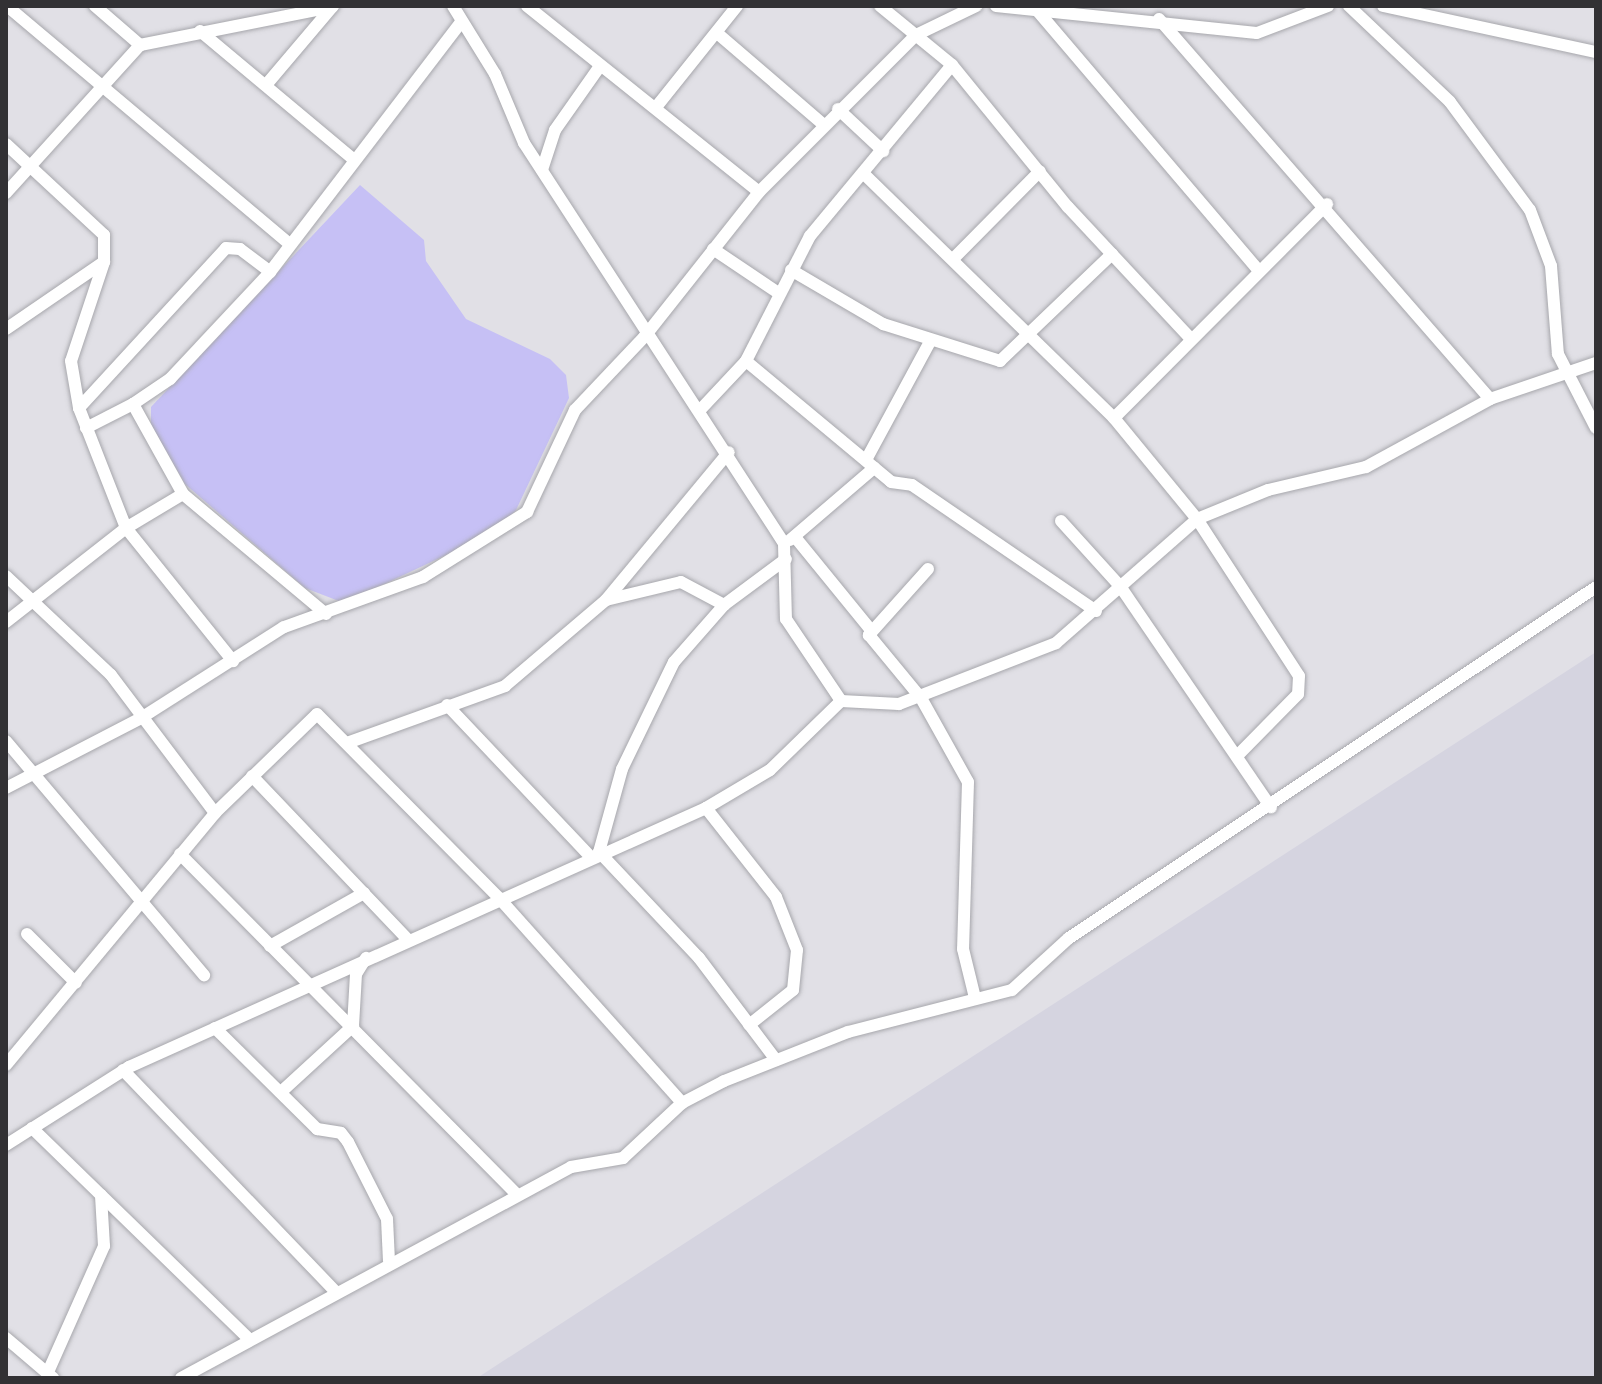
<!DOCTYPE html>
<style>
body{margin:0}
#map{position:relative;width:1602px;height:1384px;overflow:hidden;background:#e1e0e6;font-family:"Golos Text",sans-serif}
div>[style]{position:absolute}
.built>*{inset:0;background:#d5d4e0}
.green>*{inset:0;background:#c6c0f5}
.roads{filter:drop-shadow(0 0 2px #a7a7ac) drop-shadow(0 0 2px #a7a7ac)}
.minor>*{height:12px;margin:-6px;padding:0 6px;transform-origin:6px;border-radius:6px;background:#fff}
span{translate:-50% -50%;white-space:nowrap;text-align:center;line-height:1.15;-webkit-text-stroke:7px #e1e0e6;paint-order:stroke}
.frame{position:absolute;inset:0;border:8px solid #323134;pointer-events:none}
</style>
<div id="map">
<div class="built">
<i style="clip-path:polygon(1596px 652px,1596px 1378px,477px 1378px)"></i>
</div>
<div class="green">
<i style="clip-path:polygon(360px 185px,424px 240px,426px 261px,466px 319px,550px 359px,566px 375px,569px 398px,516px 510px,495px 532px,344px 603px,305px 588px,185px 484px,151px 425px,151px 407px)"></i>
</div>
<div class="roads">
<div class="minor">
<i style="left:7px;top:6px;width:370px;rotate:40.1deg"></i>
<i style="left:95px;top:6px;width:60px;rotate:40.9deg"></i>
<i style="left:453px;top:6px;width:80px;rotate:58.3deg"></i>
<i style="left:495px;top:74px;width:75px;rotate:67.2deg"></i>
<i style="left:524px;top:143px;width:478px;rotate:57deg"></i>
<i style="left:784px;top:544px;width:75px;rotate:88.5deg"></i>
<i style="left:786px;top:619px;width:99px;rotate:56.1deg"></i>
<i style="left:527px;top:6px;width:297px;rotate:38.7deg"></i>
<i style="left:880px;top:6px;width:93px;rotate:39.3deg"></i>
<i style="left:952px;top:65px;width:183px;rotate:50.8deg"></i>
<i style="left:1068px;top:207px;width:179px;rotate:47deg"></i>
<i style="left:996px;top:6px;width:262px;rotate:5.9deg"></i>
<i style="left:1257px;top:33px;width:76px;rotate:-20.8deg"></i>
<i style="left:1349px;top:6px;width:139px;rotate:43.5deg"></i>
<i style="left:1450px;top:102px;width:134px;rotate:53.5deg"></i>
<i style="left:1530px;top:210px;width:60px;rotate:69.4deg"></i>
<i style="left:1551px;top:266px;width:88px;rotate:85.5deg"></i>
<i style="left:1558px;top:354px;width:83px;rotate:62.8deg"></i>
<i style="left:1383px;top:6px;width:218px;rotate:12.2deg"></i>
<i style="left:1036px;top:9px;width:344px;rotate:49.6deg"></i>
<i style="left:1159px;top:19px;width:504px;rotate:48.94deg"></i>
<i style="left:200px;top:31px;width:198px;rotate:39.9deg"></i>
<i style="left:717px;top:33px;width:141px;rotate:40.7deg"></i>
<i style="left:266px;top:85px;width:104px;rotate:-49.7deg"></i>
<i style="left:657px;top:106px;width:128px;rotate:-51.3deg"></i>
<i style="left:838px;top:109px;width:62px;rotate:43deg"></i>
<i style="left:6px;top:144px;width:134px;rotate:42.9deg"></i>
<i style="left:104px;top:235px;width:27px;rotate:90deg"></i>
<i style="left:104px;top:262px;width:104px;rotate:108.4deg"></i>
<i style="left:71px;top:361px;width:48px;rotate:80.3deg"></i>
<i style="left:79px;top:408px;width:129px;rotate:68.6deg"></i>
<i style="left:126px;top:528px;width:171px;rotate:51.2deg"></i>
<i style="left:542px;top:170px;width:42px;rotate:-72deg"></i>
<i style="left:555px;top:130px;width:78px;rotate:-54.9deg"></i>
<i style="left:864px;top:174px;width:349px;rotate:44.3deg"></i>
<i style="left:1114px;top:418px;width:131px;rotate:50.6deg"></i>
<i style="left:1197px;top:519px;width:187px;rotate:57deg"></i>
<i style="left:1299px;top:676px;width:18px;rotate:93deg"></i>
<i style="left:1298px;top:694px;width:87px;rotate:134.5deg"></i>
<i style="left:6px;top:193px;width:200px;rotate:-47.8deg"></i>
<i style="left:140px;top:45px;width:196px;rotate:-11.2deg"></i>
<i style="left:713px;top:249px;width:77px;rotate:33.9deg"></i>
<i style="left:954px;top:258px;width:122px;rotate:-45.3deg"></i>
<i style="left:791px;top:270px;width:107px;rotate:30.4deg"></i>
<i style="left:883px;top:324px;width:123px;rotate:17.5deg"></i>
<i style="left:1000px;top:361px;width:155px;rotate:-43.7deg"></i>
<i style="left:6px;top:329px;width:119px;rotate:-34.4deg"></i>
<i style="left:746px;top:361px;width:189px;rotate:39.8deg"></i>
<i style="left:891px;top:482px;width:21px;rotate:8deg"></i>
<i style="left:912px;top:485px;width:223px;rotate:34.4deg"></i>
<i style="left:79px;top:408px;width:217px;rotate:-47.4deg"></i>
<i style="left:226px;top:248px;width:14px;rotate:4deg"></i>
<i style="left:240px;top:249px;width:38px;rotate:37deg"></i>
<i style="left:701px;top:409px;width:66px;rotate:-46.8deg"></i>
<i style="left:746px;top:361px;width:140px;rotate:-62.9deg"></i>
<i style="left:810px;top:236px;width:222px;rotate:-50.3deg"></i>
<i style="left:1114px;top:418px;width:302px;rotate:-45.1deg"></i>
<i style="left:86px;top:428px;width:53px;rotate:-27.1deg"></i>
<i style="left:866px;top:460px;width:136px;rotate:-61.6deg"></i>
<i style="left:1061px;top:521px;width:88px;rotate:47.8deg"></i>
<i style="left:1120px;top:586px;width:268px;rotate:55.7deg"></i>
<i style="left:795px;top:537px;width:119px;rotate:50.8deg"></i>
<i style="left:790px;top:540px;width:111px;rotate:-40.6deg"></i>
<i style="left:928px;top:569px;width:89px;rotate:131.8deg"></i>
<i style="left:869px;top:635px;width:82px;rotate:50.5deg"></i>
<i style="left:921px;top:698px;width:96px;rotate:60.8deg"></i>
<i style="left:968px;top:782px;width:167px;rotate:91.7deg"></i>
<i style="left:963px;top:949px;width:50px;rotate:76.2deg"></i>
<i style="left:6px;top:576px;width:144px;rotate:43.3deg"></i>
<i style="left:111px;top:675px;width:173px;rotate:53deg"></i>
<i style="left:606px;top:600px;width:192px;rotate:-50.3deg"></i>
<i style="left:326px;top:614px;width:187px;rotate:-140deg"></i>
<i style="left:183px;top:494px;width:103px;rotate:-119.1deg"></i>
<i style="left:133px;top:404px;width:45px;rotate:-34deg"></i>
<i style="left:170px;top:379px;width:146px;rotate:-46.9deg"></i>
<i style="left:270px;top:272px;width:315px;rotate:-52.6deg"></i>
<i style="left:6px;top:622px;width:152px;rotate:-38.1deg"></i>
<i style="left:126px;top:528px;width:66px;rotate:-30.8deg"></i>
<i style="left:447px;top:705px;width:208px;rotate:46.6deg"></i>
<i style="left:6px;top:741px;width:307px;rotate:49.8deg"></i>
<i style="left:347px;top:743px;width:168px;rotate:-19.8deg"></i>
<i style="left:505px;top:686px;width:133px;rotate:-40.4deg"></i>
<i style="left:606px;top:600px;width:77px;rotate:-13.5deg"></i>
<i style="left:681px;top:582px;width:49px;rotate:28.1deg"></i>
<i style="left:252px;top:776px;width:225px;rotate:46.4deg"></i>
<i style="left:6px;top:788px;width:152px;rotate:-27.4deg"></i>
<i style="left:141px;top:718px;width:169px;rotate:-32.5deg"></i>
<i style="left:284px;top:627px;width:148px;rotate:-19.8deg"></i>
<i style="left:423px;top:577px;width:123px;rotate:-32deg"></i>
<i style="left:527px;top:512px;width:113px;rotate:-64.8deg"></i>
<i style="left:575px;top:410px;width:102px;rotate:-46.6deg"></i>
<i style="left:645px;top:336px;width:184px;rotate:-51.6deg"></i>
<i style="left:759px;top:192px;width:222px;rotate:-45deg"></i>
<i style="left:916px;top:35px;width:67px;rotate:-25.8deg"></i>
<i style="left:706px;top:808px;width:113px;rotate:51.8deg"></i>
<i style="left:776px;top:897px;width:57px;rotate:68.4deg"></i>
<i style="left:797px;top:950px;width:40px;rotate:95.7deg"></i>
<i style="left:793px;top:990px;width:56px;rotate:141.5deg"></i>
<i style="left:180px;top:854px;width:479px;rotate:45.3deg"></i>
<i style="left:27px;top:934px;width:69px;rotate:45deg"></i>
<i style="left:270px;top:946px;width:108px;rotate:-29.4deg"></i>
<i style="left:215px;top:1028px;width:144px;rotate:44.7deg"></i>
<i style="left:317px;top:1129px;width:24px;rotate:9deg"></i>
<i style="left:341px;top:1133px;width:11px;rotate:52deg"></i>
<i style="left:348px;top:1142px;width:86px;rotate:63.1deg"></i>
<i style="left:387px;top:1219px;width:42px;rotate:87.3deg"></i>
<i style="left:776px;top:1060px;width:128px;rotate:-127deg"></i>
<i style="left:699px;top:958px;width:146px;rotate:-133.3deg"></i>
<i style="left:599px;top:852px;width:86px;rotate:-74.5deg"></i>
<i style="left:622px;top:769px;width:119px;rotate:-64.1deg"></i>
<i style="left:674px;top:662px;width:76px;rotate:-48.7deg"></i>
<i style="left:724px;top:605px;width:77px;rotate:-36.6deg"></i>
<i style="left:6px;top:1065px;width:327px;rotate:-50.3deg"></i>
<i style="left:215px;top:813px;width:142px;rotate:-44.1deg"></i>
<i style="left:317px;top:714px;width:259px;rotate:45.3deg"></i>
<i style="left:499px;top:898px;width:275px;rotate:48.2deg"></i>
<i style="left:123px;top:1070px;width:306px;rotate:46.2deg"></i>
<i style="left:281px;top:1092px;width:98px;rotate:-42.5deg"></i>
<i style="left:353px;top:1026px;width:52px;rotate:-86.7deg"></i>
<i style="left:356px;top:974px;width:19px;rotate:-58deg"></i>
<i style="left:32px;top:1128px;width:303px;rotate:44.2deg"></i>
<i style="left:6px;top:1145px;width:146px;rotate:-32.4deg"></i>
<i style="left:129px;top:1067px;width:632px;rotate:-24.17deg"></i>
<i style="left:706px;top:808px;width:74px;rotate:-30.7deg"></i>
<i style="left:770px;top:770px;width:99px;rotate:-44.2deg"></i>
<i style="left:841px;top:701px;width:58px;rotate:3deg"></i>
<i style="left:899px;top:704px;width:168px;rotate:-21.2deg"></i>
<i style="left:1056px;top:643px;width:188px;rotate:-41.3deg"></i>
<i style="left:1197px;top:519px;width:77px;rotate:-22.2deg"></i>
<i style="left:1268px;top:490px;width:101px;rotate:-13.2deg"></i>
<i style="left:1366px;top:467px;width:141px;rotate:-28.7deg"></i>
<i style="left:1490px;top:399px;width:112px;rotate:-18.8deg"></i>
<i style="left:6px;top:1338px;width:62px;rotate:40.4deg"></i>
<i style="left:48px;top:1372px;width:138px;rotate:-66deg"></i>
<i style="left:104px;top:1246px;width:51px;rotate:-93.4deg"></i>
<i style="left:181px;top:1378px;width:443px;rotate:-28.4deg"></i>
<i style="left:571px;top:1167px;width:53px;rotate:-9.8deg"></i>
<i style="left:623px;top:1158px;width:81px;rotate:-43deg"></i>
<i style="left:682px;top:1103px;width:47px;rotate:-27.6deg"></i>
<i style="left:724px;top:1081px;width:133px;rotate:-21.6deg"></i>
<i style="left:848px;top:1032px;width:169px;rotate:-14.4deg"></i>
<i style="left:1012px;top:990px;width:77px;rotate:-42.4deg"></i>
<i style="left:1069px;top:938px;width:633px;rotate:-33.66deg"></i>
</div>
</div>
<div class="frame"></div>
</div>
